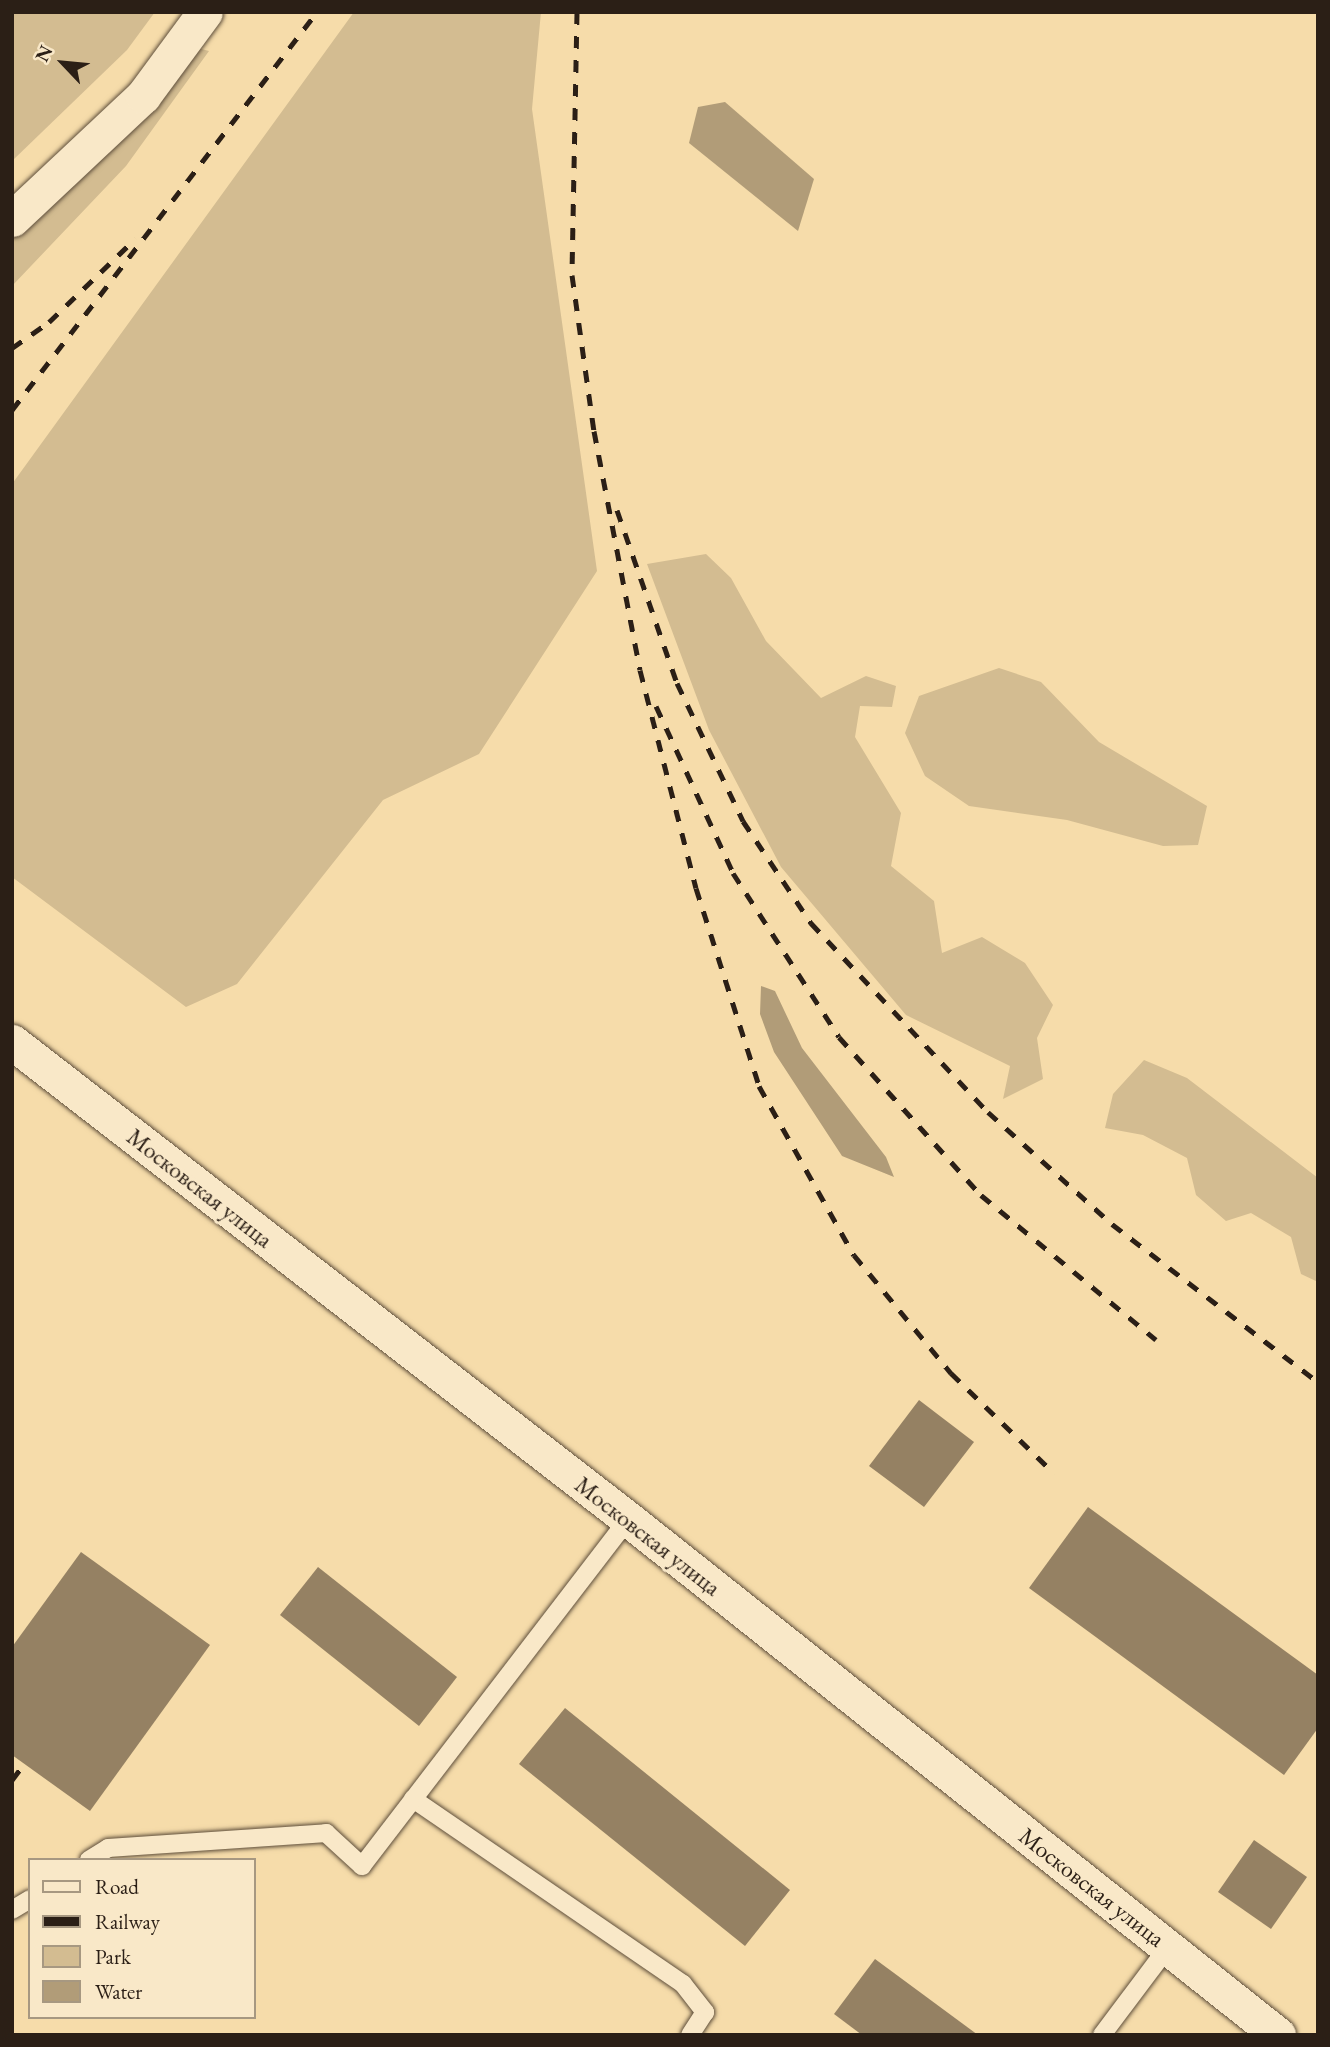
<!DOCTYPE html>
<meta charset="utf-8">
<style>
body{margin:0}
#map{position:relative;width:1330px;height:2047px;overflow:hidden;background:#f6dcaa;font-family:"EB Garamond",serif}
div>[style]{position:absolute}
.green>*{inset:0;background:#d3bc91}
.water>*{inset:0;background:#b19c78}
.building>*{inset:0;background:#958163}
.roads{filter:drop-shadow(0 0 2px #5e4e3b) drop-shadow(0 0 2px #5e4e3b)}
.lane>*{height:18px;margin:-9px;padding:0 9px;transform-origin:9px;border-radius:9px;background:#f9e8c8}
.street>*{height:35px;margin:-17.5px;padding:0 17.5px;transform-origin:17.5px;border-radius:17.5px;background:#f9e8c8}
.rail>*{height:5px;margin-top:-2.5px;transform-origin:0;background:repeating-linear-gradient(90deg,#2b1f16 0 12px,transparent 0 24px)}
span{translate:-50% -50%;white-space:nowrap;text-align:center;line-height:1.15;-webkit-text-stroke:6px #f9e8c8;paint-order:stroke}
.street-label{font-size:24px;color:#2b1f16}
.frame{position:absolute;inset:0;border:14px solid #2b1f16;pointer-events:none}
.legend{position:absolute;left:28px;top:1858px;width:228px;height:161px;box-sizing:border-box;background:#f9e8c8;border:2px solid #a79881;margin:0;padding:9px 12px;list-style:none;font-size:21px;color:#2b1f16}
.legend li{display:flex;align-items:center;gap:14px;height:35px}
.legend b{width:35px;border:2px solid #a79881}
.north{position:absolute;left:28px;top:28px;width:70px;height:70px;-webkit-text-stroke:5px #f9e8c8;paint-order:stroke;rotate:296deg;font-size:19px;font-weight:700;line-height:28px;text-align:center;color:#2b1f16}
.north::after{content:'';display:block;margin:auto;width:24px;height:32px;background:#2b1f16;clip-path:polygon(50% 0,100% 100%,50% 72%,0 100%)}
</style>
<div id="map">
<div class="green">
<i style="clip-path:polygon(12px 12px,155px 12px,127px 50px,12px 161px)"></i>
<i style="clip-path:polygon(354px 12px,541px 12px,532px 109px,597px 571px,479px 754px,383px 800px,237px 984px,186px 1007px,12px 877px,12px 484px)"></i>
<i style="clip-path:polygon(190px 46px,209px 51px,126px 166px,12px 286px,12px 240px,124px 128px)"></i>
<i style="clip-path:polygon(706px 554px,731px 578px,766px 641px,821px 698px,866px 676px,896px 686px,892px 707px,860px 706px,855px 737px,901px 813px,891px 866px,934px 901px,942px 953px,982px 937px,1025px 963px,1053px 1005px,1037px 1038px,1043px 1079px,1003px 1099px,1010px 1066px,906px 1015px,781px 867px,709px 730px,647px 564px)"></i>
<i style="clip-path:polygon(999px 668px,1041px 682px,1099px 742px,1207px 806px,1198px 845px,1163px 846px,1067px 820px,969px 806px,925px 776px,905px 733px,919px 696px)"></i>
<i style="clip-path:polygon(1144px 1060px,1187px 1078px,1318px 1178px,1318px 1282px,1301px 1274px,1291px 1237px,1251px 1213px,1226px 1221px,1196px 1195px,1187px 1158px,1143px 1135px,1105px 1128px,1113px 1094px)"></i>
</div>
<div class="water">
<i style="clip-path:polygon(725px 102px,814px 179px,798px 231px,689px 143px,698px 107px)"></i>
<i style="clip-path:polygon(761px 986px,775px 991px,802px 1048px,886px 1157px,894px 1177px,842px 1156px,774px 1052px,760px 1014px)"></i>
</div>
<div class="building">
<i style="clip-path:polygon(919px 1400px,974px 1442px,924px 1507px,869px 1466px)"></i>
<i style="clip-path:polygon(1088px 1507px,1318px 1675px,1318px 1728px,1284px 1775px,1029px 1588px)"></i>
<i style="clip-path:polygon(81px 1552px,210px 1645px,90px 1811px,12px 1755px,12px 1647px)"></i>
<i style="clip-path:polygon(318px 1567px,457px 1677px,419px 1726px,280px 1615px)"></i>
<i style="clip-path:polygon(565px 1708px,790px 1890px,745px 1946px,519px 1764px)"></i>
<i style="clip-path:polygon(1254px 1840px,1307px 1877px,1271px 1929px,1218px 1892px)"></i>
<i style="clip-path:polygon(875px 1959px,978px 2035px,862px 2035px,834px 2014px)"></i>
</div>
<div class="roads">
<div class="lane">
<i style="left:413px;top:1799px;width:327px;rotate:34.4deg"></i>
<i style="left:683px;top:1984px;width:36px;rotate:52deg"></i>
<i style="left:705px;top:2012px;width:27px;rotate:123deg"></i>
<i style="left:89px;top:1860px;width:22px;rotate:-32deg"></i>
<i style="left:108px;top:1848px;width:219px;rotate:-3.9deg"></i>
<i style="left:326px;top:1833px;width:49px;rotate:42.5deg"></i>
<i style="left:362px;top:1866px;width:437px;rotate:-52.5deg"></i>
<i style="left:12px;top:1910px;width:21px;rotate:-31deg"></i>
<i style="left:1102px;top:2035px;width:110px;rotate:-53.1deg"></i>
</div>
<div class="street">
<i style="left:12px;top:219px;width:180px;rotate:-43.2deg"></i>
<i style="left:143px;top:96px;width:104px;rotate:-53.6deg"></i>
<i style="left:12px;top:1042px;width:779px;rotate:37.75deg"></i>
<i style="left:628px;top:1519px;width:830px;rotate:38.44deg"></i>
</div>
</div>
<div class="rail">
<i style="left:577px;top:12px;width:263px;rotate:91.1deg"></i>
<i style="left:572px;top:275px;width:158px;rotate:82deg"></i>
<i style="left:594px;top:431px;width:243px;rotate:79.1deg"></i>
<i style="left:640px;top:670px;width:225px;rotate:75.6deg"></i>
<i style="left:696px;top:888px;width:208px;rotate:72.3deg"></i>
<i style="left:759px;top:1086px;width:194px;rotate:60.7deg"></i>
<i style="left:854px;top:1255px;width:153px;rotate:50.6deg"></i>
<i style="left:951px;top:1373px;width:144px;rotate:44.2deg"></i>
<i style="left:12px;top:348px;width:45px;rotate:-35.1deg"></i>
<i style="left:49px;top:322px;width:120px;rotate:-44deg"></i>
<i style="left:12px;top:410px;width:501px;rotate:-52.54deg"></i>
<i style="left:617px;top:510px;width:183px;rotate:70.9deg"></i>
<i style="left:677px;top:683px;width:153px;rotate:64.4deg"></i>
<i style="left:743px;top:821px;width:123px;rotate:56.3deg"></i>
<i style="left:811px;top:923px;width:259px;rotate:46.9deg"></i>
<i style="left:988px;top:1112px;width:167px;rotate:42.1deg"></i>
<i style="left:1112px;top:1224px;width:260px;rotate:37.5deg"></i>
<i style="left:656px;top:706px;width:184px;rotate:65.2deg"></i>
<i style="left:733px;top:873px;width:195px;rotate:57.1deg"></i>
<i style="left:839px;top:1037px;width:212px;rotate:48.1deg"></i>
<i style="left:981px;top:1195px;width:227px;rotate:39.6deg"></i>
<i style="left:12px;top:1780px;width:20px;rotate:-53deg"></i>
</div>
<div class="street-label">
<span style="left:200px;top:1188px;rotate:38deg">Московская улица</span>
<span style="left:648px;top:1536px;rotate:38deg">Московская улица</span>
<span style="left:1092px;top:1887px;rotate:38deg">Московская улица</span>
</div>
<div class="frame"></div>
<ul class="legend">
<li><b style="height:9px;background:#f9e8c8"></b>Road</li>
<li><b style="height:9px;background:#2b1f16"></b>Railway</li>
<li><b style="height:19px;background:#d3bc91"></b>Park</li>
<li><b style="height:19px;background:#b19c78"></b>Water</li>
</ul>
<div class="north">N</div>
</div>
